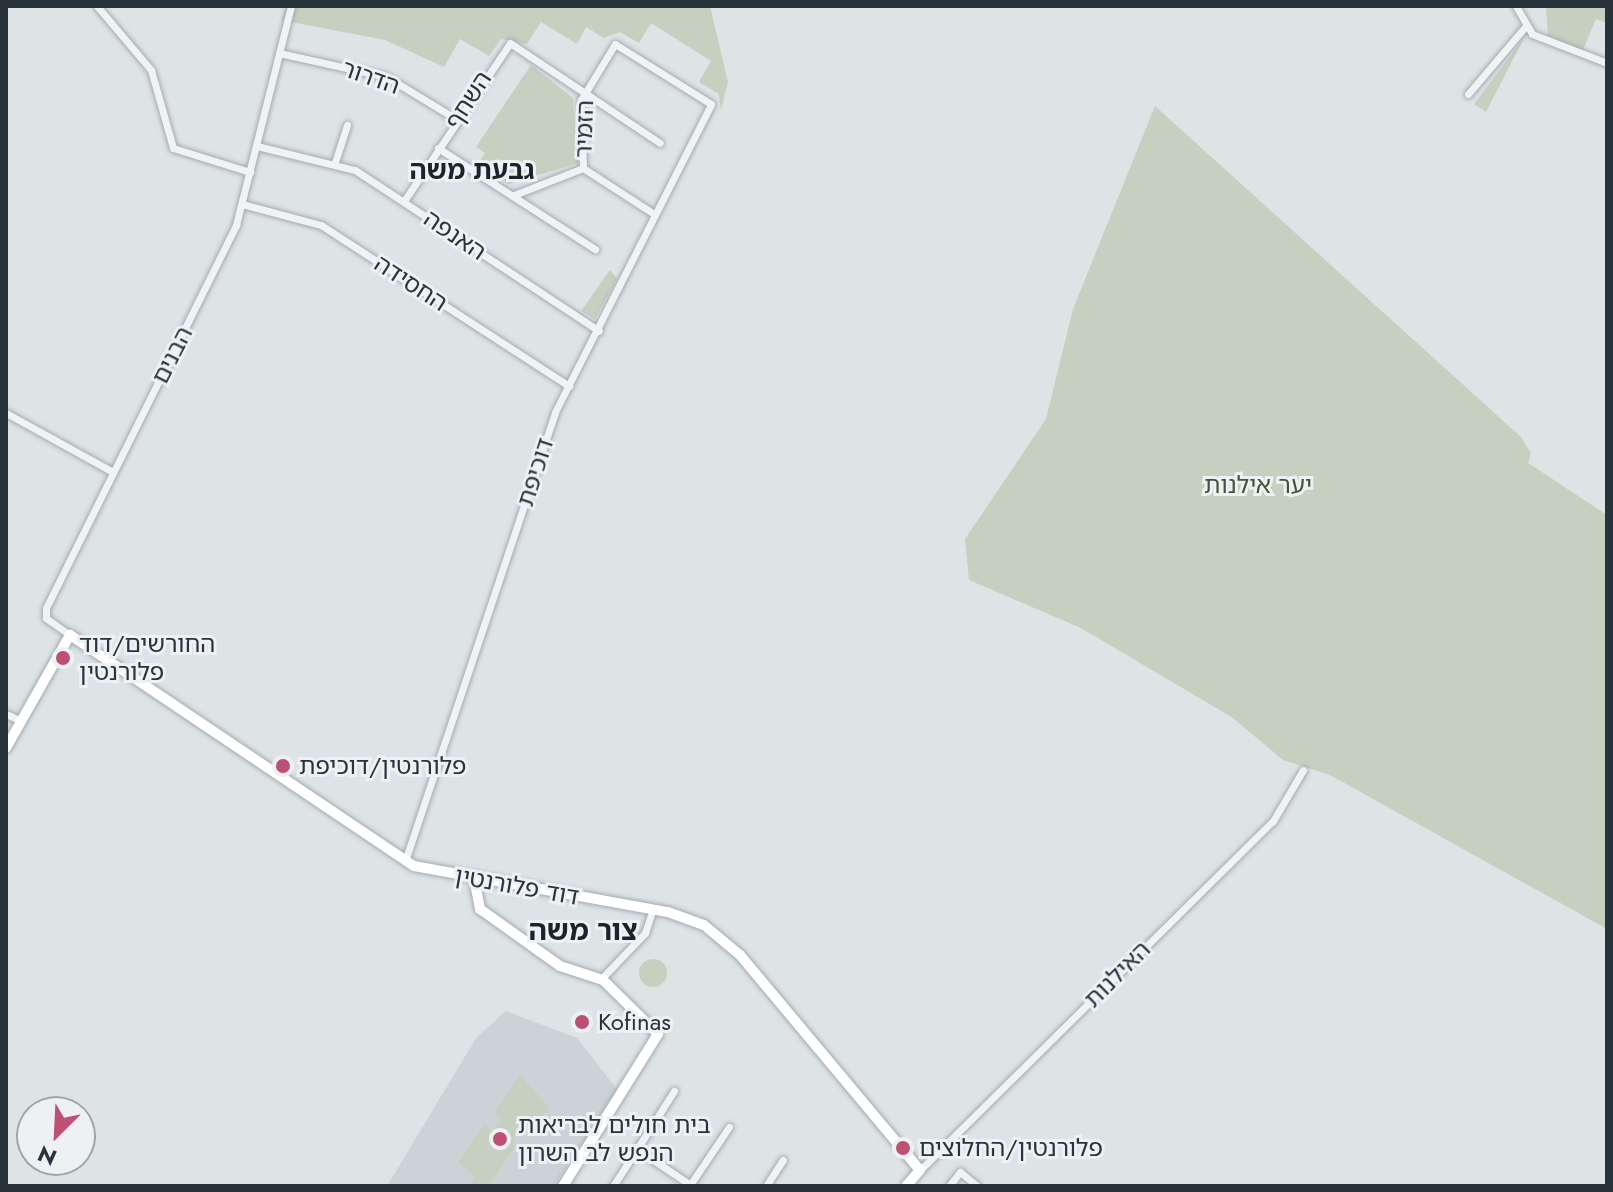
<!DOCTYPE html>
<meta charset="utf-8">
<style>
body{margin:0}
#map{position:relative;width:1613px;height:1192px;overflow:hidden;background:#dee3e6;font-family:Jost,"Noto Sans Hebrew",sans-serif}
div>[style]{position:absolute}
.built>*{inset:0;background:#cdd2d7}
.green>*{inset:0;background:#c6cfc0}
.round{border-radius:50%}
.roads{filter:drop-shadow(0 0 2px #a4abaf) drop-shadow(0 0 2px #a4abaf)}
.street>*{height:7px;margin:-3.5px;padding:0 3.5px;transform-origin:3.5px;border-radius:3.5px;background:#f0f3f5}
.secondary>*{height:10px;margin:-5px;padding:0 5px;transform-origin:5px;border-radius:5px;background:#fff}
.dots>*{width:22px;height:22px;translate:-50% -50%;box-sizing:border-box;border:4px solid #edf1f4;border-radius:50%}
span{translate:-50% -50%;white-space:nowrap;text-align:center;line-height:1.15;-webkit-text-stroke:6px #edf1f4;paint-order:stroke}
.street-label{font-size:24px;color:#29333b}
.park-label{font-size:24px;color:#435538}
.poi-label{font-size:24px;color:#29333b}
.left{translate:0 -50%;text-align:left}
.neighbourhood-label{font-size:26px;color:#1b242c;font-weight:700}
.quarter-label{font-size:28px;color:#1b242c;font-weight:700}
.frame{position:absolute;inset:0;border:8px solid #29333b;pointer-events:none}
.north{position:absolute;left:16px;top:1096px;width:80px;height:80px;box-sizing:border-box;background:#edf1f4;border:2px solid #9fa5aa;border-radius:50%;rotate:204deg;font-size:22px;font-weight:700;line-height:32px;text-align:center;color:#29333b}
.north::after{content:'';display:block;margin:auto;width:28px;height:36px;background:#be5073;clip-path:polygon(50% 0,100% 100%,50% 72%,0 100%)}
</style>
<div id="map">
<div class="built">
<i style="clip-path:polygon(506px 1011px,577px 1038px,617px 1089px,554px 1186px,387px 1186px,476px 1038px)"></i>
</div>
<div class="green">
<i style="clip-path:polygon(287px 6px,710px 6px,728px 82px,721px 110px,719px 94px,699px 82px,711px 61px,651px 23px,639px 43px,620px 32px,604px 38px,586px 27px,577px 44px,541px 22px,527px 44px,501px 39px,489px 56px,460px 39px,444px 67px,385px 40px,281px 20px)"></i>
<i style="clip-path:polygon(1546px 6px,1607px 6px,1607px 23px,1596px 19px,1583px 50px,1548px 36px)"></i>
<i style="clip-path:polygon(1524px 38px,1486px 112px,1474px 104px)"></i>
<i style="clip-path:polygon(531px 65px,573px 98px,578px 163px,509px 184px,477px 166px,485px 153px,476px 147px)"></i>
<i style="clip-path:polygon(1155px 106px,1521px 437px,1531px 453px,1528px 463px,1607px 515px,1607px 929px,1330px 775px,1283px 760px,1233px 718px,1081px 628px,969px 580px,965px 539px,1046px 419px,1073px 309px)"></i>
<i style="clip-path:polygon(610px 270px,617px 279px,595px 319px,581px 311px)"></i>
<i class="round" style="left:639px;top:959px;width:28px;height:28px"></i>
<i style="clip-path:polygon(520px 1075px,549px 1107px,531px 1133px,515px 1134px,514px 1148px,489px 1186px,469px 1186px,476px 1178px,458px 1162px,485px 1124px,492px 1131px,502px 1119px,494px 1112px)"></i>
</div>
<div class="roads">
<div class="street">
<i style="left:97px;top:6px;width:84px;rotate:49.8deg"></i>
<i style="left:151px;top:70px;width:81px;rotate:74.2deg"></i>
<i style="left:173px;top:148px;width:81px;rotate:17.3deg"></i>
<i style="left:1516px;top:6px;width:32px;rotate:60deg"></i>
<i style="left:1532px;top:34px;width:80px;rotate:21.1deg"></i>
<i style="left:279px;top:53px;width:111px;rotate:12.5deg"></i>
<i style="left:387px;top:77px;width:81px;rotate:31.3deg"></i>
<i style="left:1468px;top:94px;width:87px;rotate:-49.7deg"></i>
<i style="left:257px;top:146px;width:101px;rotate:13.8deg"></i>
<i style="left:355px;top:170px;width:292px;rotate:33.4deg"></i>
<i style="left:438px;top:148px;width:187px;rotate:32.8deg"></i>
<i style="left:335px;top:162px;width:39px;rotate:-72deg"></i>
<i style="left:583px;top:168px;width:85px;rotate:32.9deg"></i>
<i style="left:514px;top:195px;width:74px;rotate:-21.4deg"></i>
<i style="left:404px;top:201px;width:190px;rotate:-56.1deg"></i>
<i style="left:510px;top:43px;width:180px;rotate:33.7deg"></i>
<i style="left:242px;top:204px;width:82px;rotate:14.9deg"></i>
<i style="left:321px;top:225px;width:296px;rotate:33deg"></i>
<i style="left:6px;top:413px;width:122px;rotate:28.9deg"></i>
<i style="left:70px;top:635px;width:29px;rotate:-145deg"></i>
<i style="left:46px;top:618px;width:10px;rotate:-90deg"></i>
<i style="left:46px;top:608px;width:428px;rotate:-63.6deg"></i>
<i style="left:236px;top:225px;width:226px;rotate:-75.9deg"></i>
<i style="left:6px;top:714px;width:17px;rotate:25deg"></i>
<i style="left:405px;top:861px;width:473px;rotate:-71.5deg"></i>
<i style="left:555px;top:412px;width:345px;rotate:-63.1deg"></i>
<i style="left:711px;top:104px;width:113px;rotate:-148deg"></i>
<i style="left:615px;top:44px;width:66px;rotate:121.3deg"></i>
<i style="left:581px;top:100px;width:68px;rotate:88.3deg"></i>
<i style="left:601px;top:979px;width:64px;rotate:-46.3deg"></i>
<i style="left:645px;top:933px;width:25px;rotate:-72deg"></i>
<i style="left:637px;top:1149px;width:69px;rotate:-57.5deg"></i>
<i style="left:920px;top:1170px;width:496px;rotate:-44.7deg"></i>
<i style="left:1273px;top:821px;width:59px;rotate:-59.5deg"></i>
<i style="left:690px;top:1185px;width:70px;rotate:-56.1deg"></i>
<i style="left:613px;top:1186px;width:44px;rotate:-57deg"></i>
<i style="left:637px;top:1149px;width:66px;rotate:33.9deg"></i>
<i style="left:766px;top:1186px;width:31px;rotate:-57deg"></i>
<i style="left:949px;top:1186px;width:18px;rotate:-52deg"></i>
<i style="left:960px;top:1172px;width:22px;rotate:39deg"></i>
</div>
<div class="secondary">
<i style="left:6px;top:748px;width:130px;rotate:-60.5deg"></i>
<i style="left:70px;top:635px;width:414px;rotate:33.9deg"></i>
<i style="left:414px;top:866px;width:258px;rotate:10.3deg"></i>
<i style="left:668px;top:912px;width:38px;rotate:20deg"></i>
<i style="left:704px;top:925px;width:47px;rotate:39.8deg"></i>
<i style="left:740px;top:955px;width:280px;rotate:50.1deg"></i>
<i style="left:920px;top:1170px;width:21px;rotate:131deg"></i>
<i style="left:474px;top:878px;width:32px;rotate:79deg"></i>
<i style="left:480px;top:909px;width:98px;rotate:35.5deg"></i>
<i style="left:560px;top:966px;width:45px;rotate:18deg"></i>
<i style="left:603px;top:980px;width:77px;rotate:44.5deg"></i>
<i style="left:658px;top:1034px;width:179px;rotate:122deg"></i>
</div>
</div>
<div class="dots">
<i style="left:63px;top:658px;background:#be5073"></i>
<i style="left:283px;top:766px;background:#be5073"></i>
<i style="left:582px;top:1022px;background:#be5073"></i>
<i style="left:500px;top:1139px;background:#be5073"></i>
<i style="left:903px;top:1148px;background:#be5073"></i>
</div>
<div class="street-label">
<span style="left:371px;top:77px;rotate:19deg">הדרור</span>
<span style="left:468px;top:100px;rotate:-57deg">השחף</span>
<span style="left:584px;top:129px;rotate:-88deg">הזמיר</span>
<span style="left:455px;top:235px;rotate:34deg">האנפה</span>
<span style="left:411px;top:283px;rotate:33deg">החסידה</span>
<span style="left:172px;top:355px;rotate:-63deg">הבנים</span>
<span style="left:535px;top:472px;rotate:-72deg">דוכיפת</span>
<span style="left:517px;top:886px;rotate:10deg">דוד פלורנטין</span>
<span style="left:1117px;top:974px;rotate:-45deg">האילנות</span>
</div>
<div class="park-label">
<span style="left:1258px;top:485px">יער אילנות</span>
</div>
<div class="poi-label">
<span class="left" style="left:79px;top:658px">החורשים/דוד<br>פלורנטין</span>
<span class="left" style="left:299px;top:766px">פלורנטין/דוכיפת</span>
<span class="left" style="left:598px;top:1022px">Kofinas</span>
<span class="left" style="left:518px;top:1139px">בית חולים לבריאות<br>הנפש לב השרון</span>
<span class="left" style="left:919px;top:1148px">פלורנטין/החלוצים</span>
</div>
<div class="neighbourhood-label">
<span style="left:472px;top:171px">גבעת משה</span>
</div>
<div class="quarter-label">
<span style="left:583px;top:931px">צור משה</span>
</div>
<div class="frame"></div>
<div class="north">N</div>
</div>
